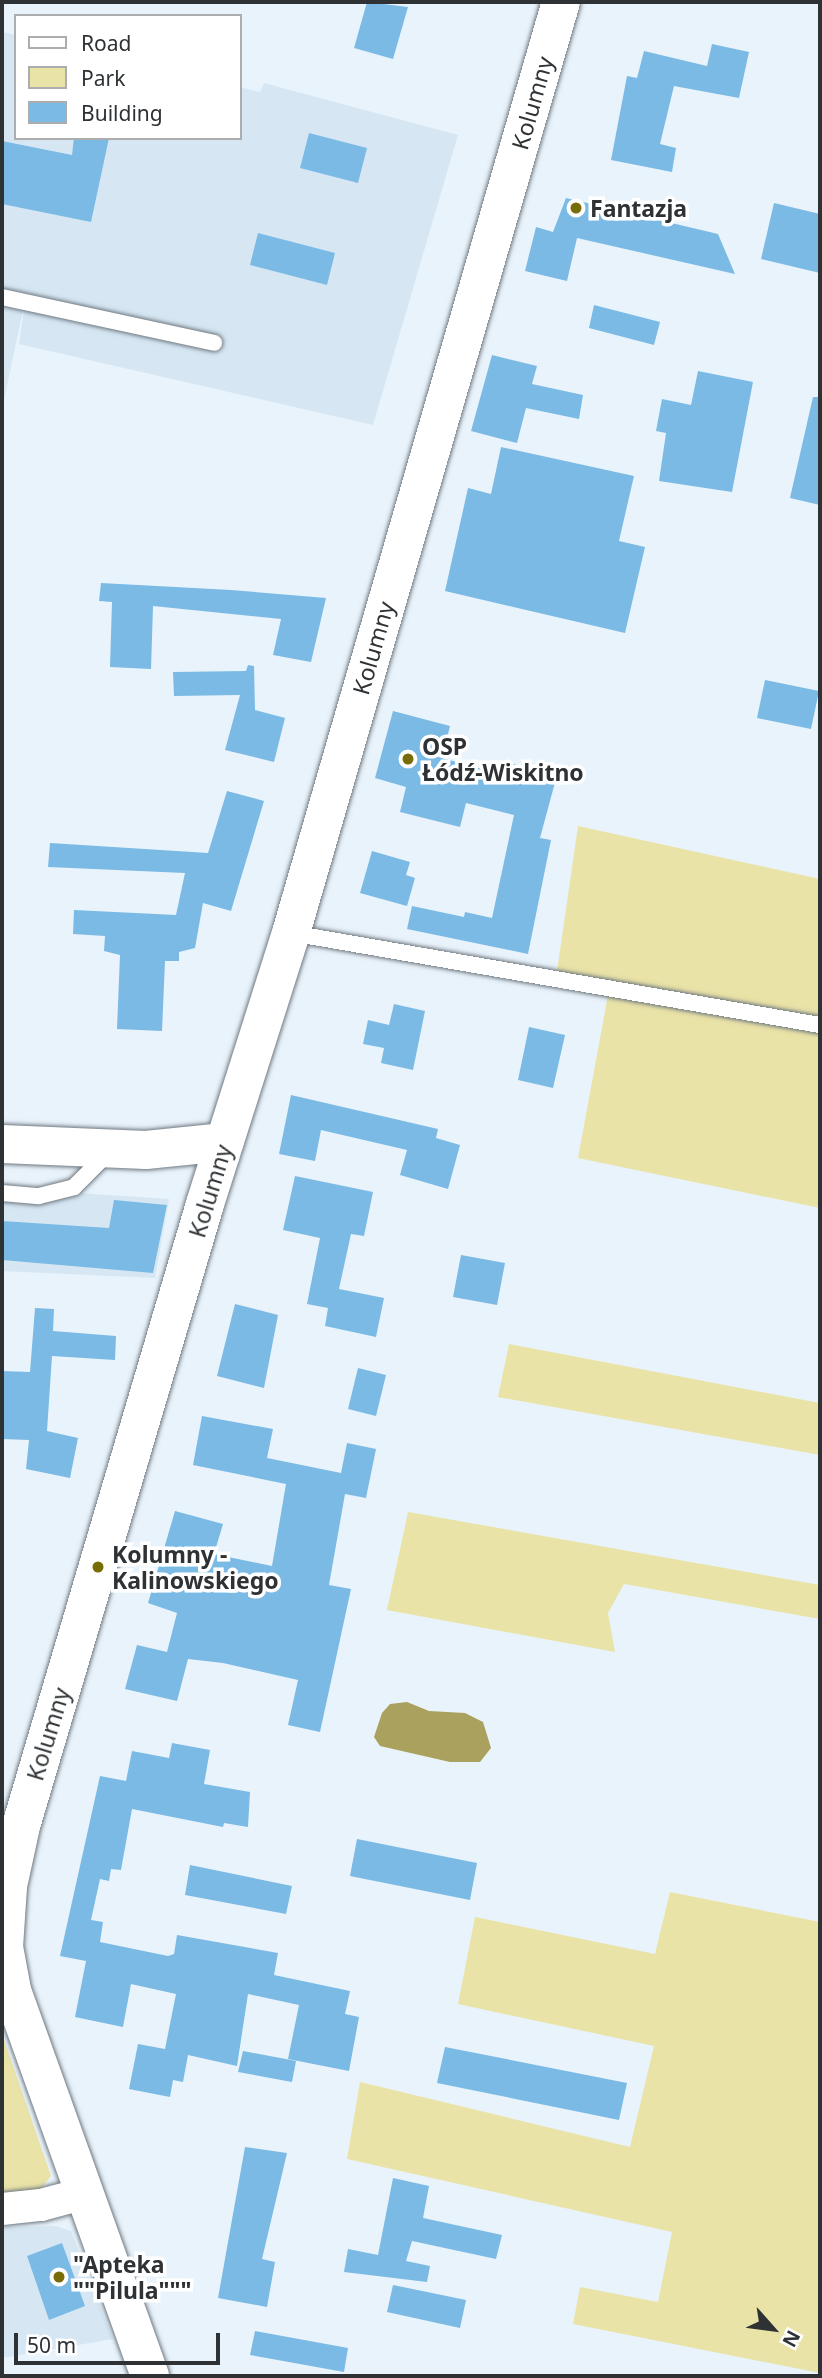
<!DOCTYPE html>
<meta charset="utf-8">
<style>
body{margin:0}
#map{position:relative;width:822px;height:2378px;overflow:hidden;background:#e9f3fb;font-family:"Noto Sans",sans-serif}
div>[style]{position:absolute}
.built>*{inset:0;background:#d6e7f3}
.green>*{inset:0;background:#eae3a7}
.water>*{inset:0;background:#a9a15d}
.building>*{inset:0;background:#7bbae5}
.roads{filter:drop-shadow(0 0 2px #707980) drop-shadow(0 0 2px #707980)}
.service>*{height:16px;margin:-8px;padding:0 8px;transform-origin:8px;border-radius:8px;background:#fff}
.minor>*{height:32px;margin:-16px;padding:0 16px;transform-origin:16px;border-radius:16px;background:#fff}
.tertiary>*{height:38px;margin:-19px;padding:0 19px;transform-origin:19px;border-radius:19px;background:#fff}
.dots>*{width:19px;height:19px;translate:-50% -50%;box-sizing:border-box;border:4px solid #fff;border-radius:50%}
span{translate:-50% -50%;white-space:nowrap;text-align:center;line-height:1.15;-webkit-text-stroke:7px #fff;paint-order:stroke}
.street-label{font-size:23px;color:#2e3235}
.poi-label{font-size:23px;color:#2e3235;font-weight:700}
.left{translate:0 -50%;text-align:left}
.frame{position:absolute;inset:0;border:4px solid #2e3235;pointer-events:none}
.legend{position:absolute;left:14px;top:14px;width:228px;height:126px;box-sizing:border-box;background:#fff;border:2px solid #abadae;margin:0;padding:9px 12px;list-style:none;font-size:21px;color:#2e3235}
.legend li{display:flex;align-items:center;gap:14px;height:35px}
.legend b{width:35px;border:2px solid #abadae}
.north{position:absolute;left:738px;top:2294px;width:70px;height:70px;-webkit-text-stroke:5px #fff;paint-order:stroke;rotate:118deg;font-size:19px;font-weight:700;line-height:28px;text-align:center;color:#2e3235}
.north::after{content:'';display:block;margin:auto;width:24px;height:32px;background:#2e3235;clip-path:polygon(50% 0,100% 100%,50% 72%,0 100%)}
.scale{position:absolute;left:14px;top:2333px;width:206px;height:32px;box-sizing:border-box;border:4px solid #2e3235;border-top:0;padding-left:9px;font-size:21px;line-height:24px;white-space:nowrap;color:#2e3235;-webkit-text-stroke:5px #fff;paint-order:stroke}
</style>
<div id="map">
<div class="built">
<i style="clip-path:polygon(2px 32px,16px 35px,16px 138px,240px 138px,240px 87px,260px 92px,264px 83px,458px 135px,373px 425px,19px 344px,26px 296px,2px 409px)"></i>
<i style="clip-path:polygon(2px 1188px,169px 1199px,155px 1278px,2px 1271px)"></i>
<i style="clip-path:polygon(56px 2226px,71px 2231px,113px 2339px,2px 2358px,2px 2227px)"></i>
</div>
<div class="green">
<i style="clip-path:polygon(578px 826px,820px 879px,820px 1208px,578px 1158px,610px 984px,557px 971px)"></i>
<i style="clip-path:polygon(509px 1344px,820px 1403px,820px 1455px,498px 1397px)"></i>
<i style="clip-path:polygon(408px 1512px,820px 1585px,820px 1619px,624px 1584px,608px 1613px,615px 1652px,387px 1610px)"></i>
<i style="clip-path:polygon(670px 1892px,820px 1922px,820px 2373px,573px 2324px,580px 2287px,658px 2302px,672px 2232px,347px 2159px,360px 2082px,630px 2147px,654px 2046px,458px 2004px,475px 1917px,655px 1954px)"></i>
<i style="clip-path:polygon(2px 2034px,51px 2176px,33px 2199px,2px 2201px)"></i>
</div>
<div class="water">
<i style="clip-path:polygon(407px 1702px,429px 1711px,465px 1713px,483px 1722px,491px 1748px,480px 1762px,450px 1762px,380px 1746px,374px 1737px,382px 1713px,390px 1704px)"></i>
</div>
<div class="building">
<i style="clip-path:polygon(367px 2px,408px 7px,393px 59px,354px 48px)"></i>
<i style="clip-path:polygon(712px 44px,749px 52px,739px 98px,674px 86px,660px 144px,676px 148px,672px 172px,611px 160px,627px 76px,637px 78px,644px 51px,707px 66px)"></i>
<i style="clip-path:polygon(309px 133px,367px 148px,358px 183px,300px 168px)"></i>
<i style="clip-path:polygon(74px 138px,109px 138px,91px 222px,2px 204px,2px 141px,72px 155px)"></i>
<i style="clip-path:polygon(566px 198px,718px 234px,735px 274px,577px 238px,567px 281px,525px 271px,536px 227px,553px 232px)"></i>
<i style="clip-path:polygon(774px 203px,820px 214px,820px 273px,761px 259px)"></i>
<i style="clip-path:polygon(258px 233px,335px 253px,327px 285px,250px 265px)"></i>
<i style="clip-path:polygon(594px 305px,660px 322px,654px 345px,589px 328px)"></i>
<i style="clip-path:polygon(492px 355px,537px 366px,532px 384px,583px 395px,579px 419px,526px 408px,517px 443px,471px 431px)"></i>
<i style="clip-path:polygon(698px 371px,753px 382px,732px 492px,659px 481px,666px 433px,656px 431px,662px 399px,691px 405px)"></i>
<i style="clip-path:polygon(813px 397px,820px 397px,820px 505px,790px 498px)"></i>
<i style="clip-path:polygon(501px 447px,634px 476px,619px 541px,645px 547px,625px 633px,445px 591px,468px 488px,491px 494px)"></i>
<i style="clip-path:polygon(101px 583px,231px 590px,326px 598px,311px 662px,273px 655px,281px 619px,153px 606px,151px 669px,110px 667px,112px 602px,99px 601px)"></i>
<i style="clip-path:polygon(248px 665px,254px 666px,255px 710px,285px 718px,274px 762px,225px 750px,240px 695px,174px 696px,173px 672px,246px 671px)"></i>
<i style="clip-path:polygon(765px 680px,819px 691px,811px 729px,757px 718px)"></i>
<i style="clip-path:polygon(393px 711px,450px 726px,442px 758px,507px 776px,510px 763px,557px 775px,540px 838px,551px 840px,528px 954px,407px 929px,412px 906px,464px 917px,465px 912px,492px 918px,514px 815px,466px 803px,460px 827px,400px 812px,406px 787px,375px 778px)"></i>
<i style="clip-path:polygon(227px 791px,264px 801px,231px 911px,203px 903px,195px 948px,179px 952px,179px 961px,165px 961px,162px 1031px,117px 1029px,120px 955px,104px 951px,105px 936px,73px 934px,74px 910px,176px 915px,185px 873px,48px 867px,50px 843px,208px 853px)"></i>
<i style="clip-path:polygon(372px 851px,410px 862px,406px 875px,415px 878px,407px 906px,360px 893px)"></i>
<i style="clip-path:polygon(394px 1004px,425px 1011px,413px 1070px,381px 1063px,384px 1048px,363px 1044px,368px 1020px,389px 1025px)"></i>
<i style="clip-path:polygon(529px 1027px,565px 1035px,553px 1088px,518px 1080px)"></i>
<i style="clip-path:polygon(291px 1095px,438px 1129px,436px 1138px,460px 1145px,448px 1189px,400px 1175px,407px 1150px,321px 1130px,315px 1161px,279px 1154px)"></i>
<i style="clip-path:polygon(295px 1176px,373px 1192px,364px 1236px,351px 1234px,339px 1289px,384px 1298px,376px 1337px,325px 1326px,328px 1308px,307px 1304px,320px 1238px,283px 1230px)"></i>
<i style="clip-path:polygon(114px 1200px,167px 1205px,153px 1273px,2px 1260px,2px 1221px,109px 1228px)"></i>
<i style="clip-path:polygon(461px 1255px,505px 1263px,497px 1305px,453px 1297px)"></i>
<i style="clip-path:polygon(235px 1304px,278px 1315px,264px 1388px,217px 1376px)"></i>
<i style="clip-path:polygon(35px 1308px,54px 1309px,53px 1331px,116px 1336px,115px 1360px,52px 1356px,47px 1431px,78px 1438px,70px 1478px,26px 1469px,29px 1440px,2px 1439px,2px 1371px,30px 1372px)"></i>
<i style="clip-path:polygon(358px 1368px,386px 1375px,376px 1416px,348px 1409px)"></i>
<i style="clip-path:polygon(202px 1416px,273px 1429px,267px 1458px,341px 1473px,347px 1443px,376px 1449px,366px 1498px,345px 1494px,329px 1585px,351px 1589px,320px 1732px,288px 1725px,298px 1680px,223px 1663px,188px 1659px,177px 1701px,125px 1689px,137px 1645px,167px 1652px,177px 1613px,148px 1603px,175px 1511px,223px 1524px,214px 1554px,272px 1566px,286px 1484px,193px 1465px)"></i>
<i style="clip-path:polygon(172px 1743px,210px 1750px,204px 1784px,250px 1792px,248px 1827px,224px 1823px,223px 1827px,132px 1809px,121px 1870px,111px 1869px,109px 1881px,100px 1879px,91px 1920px,103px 1922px,100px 1942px,168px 1956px,174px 1954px,177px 1935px,278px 1953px,274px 1975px,350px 1991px,345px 2014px,359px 2017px,349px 2071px,288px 2059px,299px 2005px,248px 1994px,237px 2066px,188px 2055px,183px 2082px,173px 2080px,170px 2097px,129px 2089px,138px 2044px,165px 2049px,176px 1994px,131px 1984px,123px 2027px,75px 2017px,86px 1961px,60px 1956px,100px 1776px,126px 1781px,132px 1751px,169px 1758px)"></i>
<i style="clip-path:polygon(357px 1839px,477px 1863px,470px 1900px,350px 1876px)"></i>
<i style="clip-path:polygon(190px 1865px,292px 1886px,286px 1914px,185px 1895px)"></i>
<i style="clip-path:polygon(445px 2047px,627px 2083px,619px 2120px,437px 2083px)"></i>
<i style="clip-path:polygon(243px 2051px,296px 2061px,292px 2082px,238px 2072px)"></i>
<i style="clip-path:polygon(245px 2147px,287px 2153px,262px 2259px,275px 2262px,267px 2307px,218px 2298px)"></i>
<i style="clip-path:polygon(393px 2178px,429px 2186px,423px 2218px,502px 2235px,496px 2259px,412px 2241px,406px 2261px,430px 2266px,427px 2282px,344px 2272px,348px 2249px,378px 2255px)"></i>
<i style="clip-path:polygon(62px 2243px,85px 2306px,49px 2320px,27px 2256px)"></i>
<i style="clip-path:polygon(393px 2285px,466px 2300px,460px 2328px,387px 2312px)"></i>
<i style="clip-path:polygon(255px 2331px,348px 2348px,344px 2372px,250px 2355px)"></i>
</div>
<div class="roads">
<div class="service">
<i style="left:2px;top:297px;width:217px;rotate:12.2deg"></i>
<i style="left:291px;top:933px;width:537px;rotate:9.87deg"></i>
<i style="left:2px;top:1193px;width:37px;rotate:5deg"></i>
<i style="left:39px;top:1196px;width:36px;rotate:-14deg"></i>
<i style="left:74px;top:1187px;width:51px;rotate:-45deg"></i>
</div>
<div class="minor">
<i style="left:2px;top:2209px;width:39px;rotate:-6deg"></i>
<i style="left:41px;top:2205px;width:42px;rotate:-15deg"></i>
</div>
<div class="tertiary">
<i style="left:2px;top:1144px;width:144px;rotate:2.4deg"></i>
<i style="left:146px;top:1150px;width:79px;rotate:-5.8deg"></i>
<i style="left:150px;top:2376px;width:410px;rotate:-109.7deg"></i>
<i style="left:12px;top:1990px;width:44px;rotate:-100.5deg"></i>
<i style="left:4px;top:1947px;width:61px;rotate:-86.2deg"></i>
<i style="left:8px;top:1886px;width:61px;rotate:-77.8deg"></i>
<i style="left:21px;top:1826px;width:649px;rotate:-73.52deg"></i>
<i style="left:205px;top:1204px;width:284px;rotate:-72.4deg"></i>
<i style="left:291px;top:933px;width:969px;rotate:-73.83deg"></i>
</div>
</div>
<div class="dots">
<i style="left:576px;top:208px;background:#776c06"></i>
<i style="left:408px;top:759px;background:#776c06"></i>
<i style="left:98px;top:1567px;background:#776c06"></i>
<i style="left:59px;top:2277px;background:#776c06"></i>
</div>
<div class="street-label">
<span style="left:532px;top:103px;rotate:-74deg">Kolumny</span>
<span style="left:373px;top:648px;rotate:-74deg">Kolumny</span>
<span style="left:210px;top:1191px;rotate:-73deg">Kolumny</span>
<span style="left:48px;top:1734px;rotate:-73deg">Kolumny</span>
</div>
<div class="poi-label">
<span class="left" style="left:590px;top:208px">Fantazja</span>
<span class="left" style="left:422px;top:759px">OSP<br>Łódź-Wiskitno</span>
<span class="left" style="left:112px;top:1567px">Kolumny -<br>Kalinowskiego</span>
<span class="left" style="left:73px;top:2277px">"Apteka<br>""Pilula"""</span>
</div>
<div class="frame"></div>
<ul class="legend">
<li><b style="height:9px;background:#fff"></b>Road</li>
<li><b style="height:19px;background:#eae3a7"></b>Park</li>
<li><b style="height:19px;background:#7bbae5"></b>Building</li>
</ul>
<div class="north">N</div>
<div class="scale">50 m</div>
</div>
